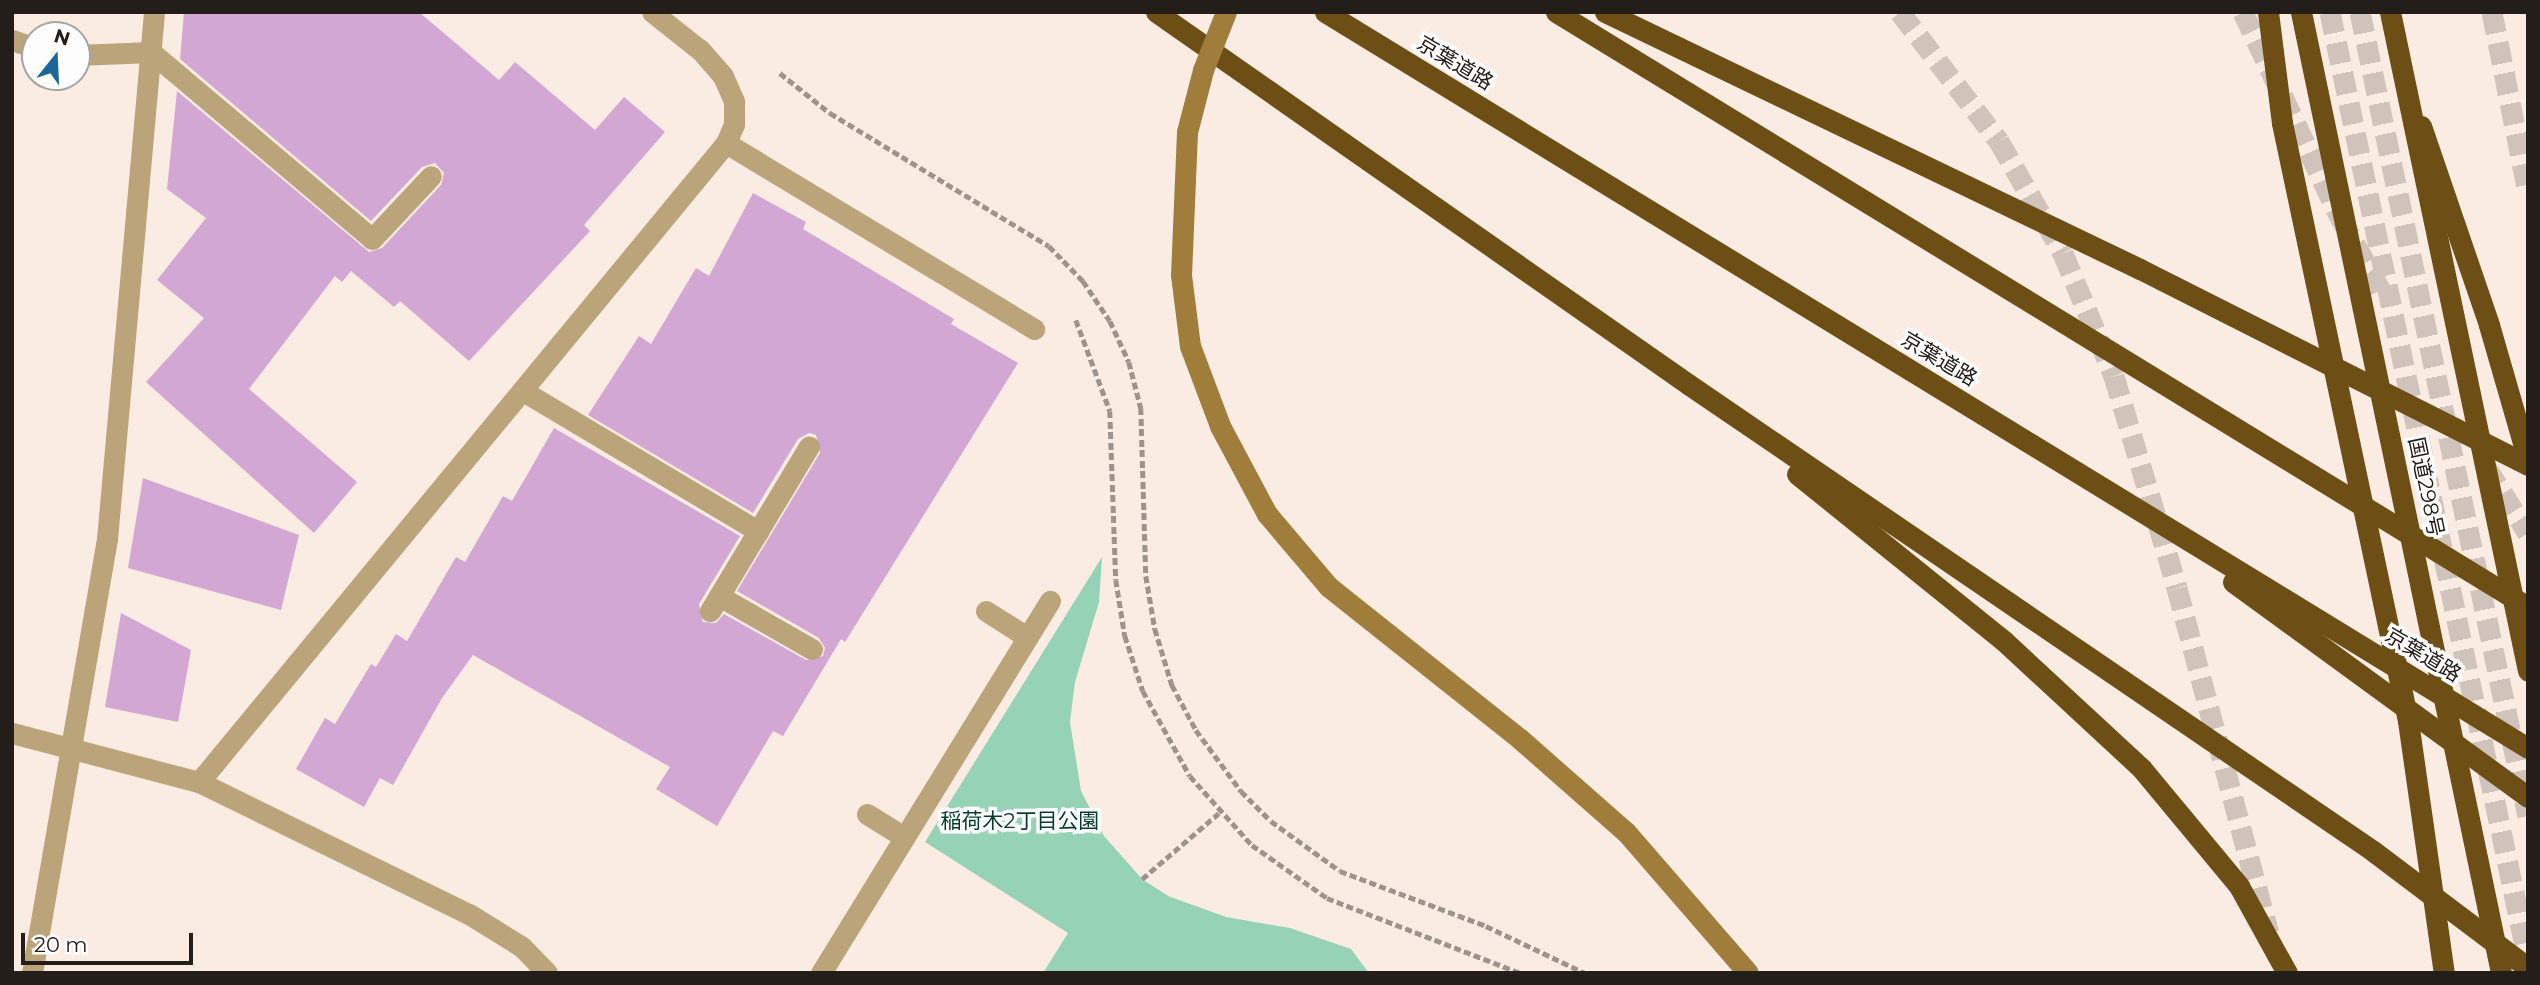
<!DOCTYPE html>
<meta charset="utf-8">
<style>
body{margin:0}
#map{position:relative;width:2540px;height:985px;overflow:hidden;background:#fbece3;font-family:Montserrat,"Noto Sans JP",sans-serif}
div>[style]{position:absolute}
.green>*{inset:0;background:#96d2b6}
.building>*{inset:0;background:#d3a7d3}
.highway-tunnel>*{height:21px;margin-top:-10.5px;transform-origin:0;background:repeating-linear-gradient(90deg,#d0c3bb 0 21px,transparent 0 31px)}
.path>*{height:4.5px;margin-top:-2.25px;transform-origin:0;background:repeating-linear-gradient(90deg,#9d938c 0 7px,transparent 0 10.5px)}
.lane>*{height:21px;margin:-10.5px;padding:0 10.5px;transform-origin:10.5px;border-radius:10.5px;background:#bba37a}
.street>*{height:21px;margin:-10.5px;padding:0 10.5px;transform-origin:10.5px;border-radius:10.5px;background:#bba37a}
.secondary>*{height:21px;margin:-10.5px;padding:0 10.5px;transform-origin:10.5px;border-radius:10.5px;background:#a17d3c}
.highway>*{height:21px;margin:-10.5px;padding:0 10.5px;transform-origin:10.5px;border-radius:10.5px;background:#6d4f15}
.secondary-bridge>*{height:21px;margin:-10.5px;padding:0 10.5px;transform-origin:10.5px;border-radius:10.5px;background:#a17d3c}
.highway-bridge>*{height:21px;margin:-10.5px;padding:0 10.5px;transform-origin:10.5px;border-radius:10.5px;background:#6d4f15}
span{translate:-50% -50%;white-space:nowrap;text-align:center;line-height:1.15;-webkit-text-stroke:7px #fdfdfd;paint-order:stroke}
.street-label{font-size:21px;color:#231e1a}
.park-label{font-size:21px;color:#073e2b}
.frame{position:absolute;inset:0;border:14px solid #231e1a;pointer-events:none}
.north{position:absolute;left:21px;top:21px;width:70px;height:70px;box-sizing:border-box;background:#fdfdfd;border:2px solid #a6a4a2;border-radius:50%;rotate:18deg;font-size:19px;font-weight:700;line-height:28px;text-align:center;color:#231e1a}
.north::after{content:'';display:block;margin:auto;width:24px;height:32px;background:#1c6699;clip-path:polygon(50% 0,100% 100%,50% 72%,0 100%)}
.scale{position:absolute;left:21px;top:933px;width:172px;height:32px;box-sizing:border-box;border:4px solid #231e1a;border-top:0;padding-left:9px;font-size:21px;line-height:24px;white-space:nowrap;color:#231e1a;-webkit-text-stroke:5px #fdfdfd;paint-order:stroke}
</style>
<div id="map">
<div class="green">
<i style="clip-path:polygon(1102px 557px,1099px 602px,1075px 682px,1070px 722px,1081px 791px,1104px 836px,1142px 879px,1168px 896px,1226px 917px,1290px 928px,1351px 949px,1369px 973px,1043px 973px,1068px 933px,925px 842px)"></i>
</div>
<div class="building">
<i style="clip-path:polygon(184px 12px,419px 12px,499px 80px,515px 62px,595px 130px,624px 97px,665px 132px,584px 225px,590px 231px,469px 361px,400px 301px,394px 307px,351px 271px,342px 282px,335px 276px,249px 389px,357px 482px,314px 533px,146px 382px,204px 318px,157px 280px,206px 218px,167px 189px,177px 91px,369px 252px,382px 248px,441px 185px,444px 173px,435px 163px,422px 167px,371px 221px,180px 59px)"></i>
<i style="clip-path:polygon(753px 193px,806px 222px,803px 229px,954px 319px,951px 324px,1018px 363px,845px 642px,841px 639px,783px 736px,773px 731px,717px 826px,656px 789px,670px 767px,473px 655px,442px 698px,393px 785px,380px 778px,364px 807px,296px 769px,325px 718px,335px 724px,371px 664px,376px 667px,396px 634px,407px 641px,456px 557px,465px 562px,503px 496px,512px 501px,554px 428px,740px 536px,699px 604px,703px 622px,716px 623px,724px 614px,806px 660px,823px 656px,825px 648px,819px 638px,737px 591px,820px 453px,816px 435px,809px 433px,798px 439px,753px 513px,588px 415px,639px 336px,651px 344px,696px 268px,709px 276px)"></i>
<i style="clip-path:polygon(143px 478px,299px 535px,281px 610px,128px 568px)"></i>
<i style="clip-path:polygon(121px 613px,191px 650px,178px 722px,105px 707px)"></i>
</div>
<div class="highway-tunnel">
<i style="left:1900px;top:12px;width:163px;rotate:52.5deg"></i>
<i style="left:1999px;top:141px;width:129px;rotate:60.3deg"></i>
<i style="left:2063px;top:253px;width:133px;rotate:67.5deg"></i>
<i style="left:2114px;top:376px;width:221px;rotate:73.4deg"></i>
<i style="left:2177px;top:588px;width:357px;rotate:75.1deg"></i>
<i style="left:2243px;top:12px;width:227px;rotate:64.7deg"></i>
<i style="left:2340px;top:217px;width:86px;rotate:60.8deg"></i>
<i style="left:2330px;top:12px;width:968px;rotate:78.2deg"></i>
<i style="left:2360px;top:12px;width:821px;rotate:78.2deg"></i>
<i style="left:2492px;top:12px;width:184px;rotate:78.7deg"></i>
<i style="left:2486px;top:467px;width:78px;rotate:57.5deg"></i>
</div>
<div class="path">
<i style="left:780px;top:73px;width:64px;rotate:38.7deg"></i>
<i style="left:830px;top:113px;width:256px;rotate:31.3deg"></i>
<i style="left:1049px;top:246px;width:49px;rotate:45.8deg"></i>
<i style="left:1083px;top:281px;width:48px;rotate:56deg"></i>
<i style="left:1110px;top:321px;width:45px;rotate:65.1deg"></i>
<i style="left:1129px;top:362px;width:48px;rotate:75.4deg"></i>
<i style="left:1141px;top:408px;width:168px;rotate:88.3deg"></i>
<i style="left:1146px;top:576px;width:54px;rotate:80.4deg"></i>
<i style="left:1155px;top:629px;width:59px;rotate:73.1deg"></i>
<i style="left:1172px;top:685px;width:51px;rotate:61.9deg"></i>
<i style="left:1196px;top:730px;width:76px;rotate:53.6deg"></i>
<i style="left:1241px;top:791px;width:42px;rotate:45deg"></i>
<i style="left:1271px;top:821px;width:85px;rotate:35.9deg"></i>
<i style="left:1340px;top:871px;width:156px;rotate:20.6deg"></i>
<i style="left:1486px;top:926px;width:110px;rotate:25.4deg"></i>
<i style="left:1076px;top:320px;width:97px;rotate:69.5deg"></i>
<i style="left:1110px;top:411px;width:169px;rotate:88deg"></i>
<i style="left:1116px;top:580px;width:57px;rotate:80.9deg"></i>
<i style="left:1125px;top:636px;width:58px;rotate:71.9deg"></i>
<i style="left:1143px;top:691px;width:97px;rotate:61.1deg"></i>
<i style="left:1190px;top:776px;width:93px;rotate:48.1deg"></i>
<i style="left:1252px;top:845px;width:92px;rotate:35.2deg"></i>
<i style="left:1327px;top:898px;width:207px;rotate:21.2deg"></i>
<i style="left:1142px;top:879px;width:101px;rotate:-40.6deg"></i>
</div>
<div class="lane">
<i style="left:151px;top:52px;width:289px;rotate:40.2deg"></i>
<i style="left:372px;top:239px;width:86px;rotate:-46.9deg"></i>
<i style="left:726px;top:143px;width:360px;rotate:31.1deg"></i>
<i style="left:523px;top:391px;width:274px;rotate:30.8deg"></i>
<i style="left:719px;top:596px;width:107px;rotate:29.7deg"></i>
<i style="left:710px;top:611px;width:192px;rotate:-59deg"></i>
<i style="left:986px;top:611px;width:49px;rotate:32.4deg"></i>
<i style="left:867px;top:814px;width:44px;rotate:31.9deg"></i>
<i style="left:821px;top:973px;width:437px;rotate:-58.4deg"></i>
</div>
<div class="street">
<i style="left:12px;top:40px;width:24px;rotate:19deg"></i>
<i style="left:77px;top:55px;width:74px;rotate:-2.3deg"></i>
<i style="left:12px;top:733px;width:193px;rotate:14.7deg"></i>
<i style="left:199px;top:782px;width:301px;rotate:26.1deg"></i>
<i style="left:469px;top:914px;width:62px;rotate:31.9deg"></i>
<i style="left:522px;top:947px;width:36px;rotate:46deg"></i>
<i style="left:199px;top:782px;width:828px;rotate:-50.49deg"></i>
<i style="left:726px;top:143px;width:21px;rotate:-67deg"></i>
<i style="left:734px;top:124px;width:23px;rotate:-90deg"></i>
<i style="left:734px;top:101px;width:27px;rotate:-114deg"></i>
<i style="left:723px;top:76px;width:35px;rotate:-131deg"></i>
<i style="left:700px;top:50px;width:61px;rotate:-141.6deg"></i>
<i style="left:32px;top:973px;width:440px;rotate:-80.2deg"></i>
<i style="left:107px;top:539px;width:529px;rotate:-84.9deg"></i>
</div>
<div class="secondary">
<i style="left:1187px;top:132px;width:143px;rotate:92.4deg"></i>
<i style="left:1181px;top:275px;width:72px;rotate:82.8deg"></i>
<i style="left:1190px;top:346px;width:85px;rotate:69.4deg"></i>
<i style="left:1220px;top:426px;width:100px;rotate:61.9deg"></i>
<i style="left:1267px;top:514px;width:96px;rotate:49.7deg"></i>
<i style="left:1329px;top:587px;width:244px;rotate:38.5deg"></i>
<i style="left:1520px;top:739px;width:141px;rotate:41.3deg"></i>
<i style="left:1626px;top:832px;width:186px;rotate:49.1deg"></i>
</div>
<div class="highway">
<i style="left:1156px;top:12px;width:649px;rotate:34.96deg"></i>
<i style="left:1688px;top:384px;width:829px;rotate:34.28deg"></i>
<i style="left:2373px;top:851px;width:194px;rotate:37deg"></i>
<i style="left:1325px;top:12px;width:1410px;rotate:31.46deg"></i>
<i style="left:1556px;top:12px;width:1140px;rotate:31.47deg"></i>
<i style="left:1605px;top:12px;width:594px;rotate:25.66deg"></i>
<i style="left:2140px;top:269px;width:435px;rotate:26.8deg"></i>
<i style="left:2421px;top:126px;width:210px;rotate:71.1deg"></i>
<i style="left:2489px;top:325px;width:141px;rotate:73.9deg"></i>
<i style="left:1797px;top:474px;width:266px;rotate:38.9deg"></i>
<i style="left:2004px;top:641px;width:188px;rotate:42.8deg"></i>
<i style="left:2142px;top:769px;width:152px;rotate:50.3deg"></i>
<i style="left:2239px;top:886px;width:99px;rotate:61.1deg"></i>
<i style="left:2233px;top:582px;width:365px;rotate:36.1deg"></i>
</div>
<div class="secondary-bridge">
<i style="left:1187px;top:132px;width:64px;rotate:-75.5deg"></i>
<i style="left:1203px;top:70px;width:62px;rotate:-68.4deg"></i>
</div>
<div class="highway-bridge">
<i style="left:2268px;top:12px;width:112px;rotate:82.8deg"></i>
<i style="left:2282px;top:123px;width:611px;rotate:78.1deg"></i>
<i style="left:2408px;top:721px;width:255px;rotate:81.9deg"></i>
<i style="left:2301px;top:12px;width:982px;rotate:78.24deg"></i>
<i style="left:2390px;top:12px;width:673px;rotate:78.17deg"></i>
</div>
<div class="street-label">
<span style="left:1455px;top:63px;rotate:31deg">京葉道路</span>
<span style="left:1939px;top:359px;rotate:31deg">京葉道路</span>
<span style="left:2426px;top:487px;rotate:78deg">国道298号</span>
<span style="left:2423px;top:655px;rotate:31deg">京葉道路</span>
</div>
<div class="park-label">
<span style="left:1020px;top:821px">稲荷木2丁目公園</span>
</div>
<div class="frame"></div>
<div class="north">N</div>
<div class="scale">20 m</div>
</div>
